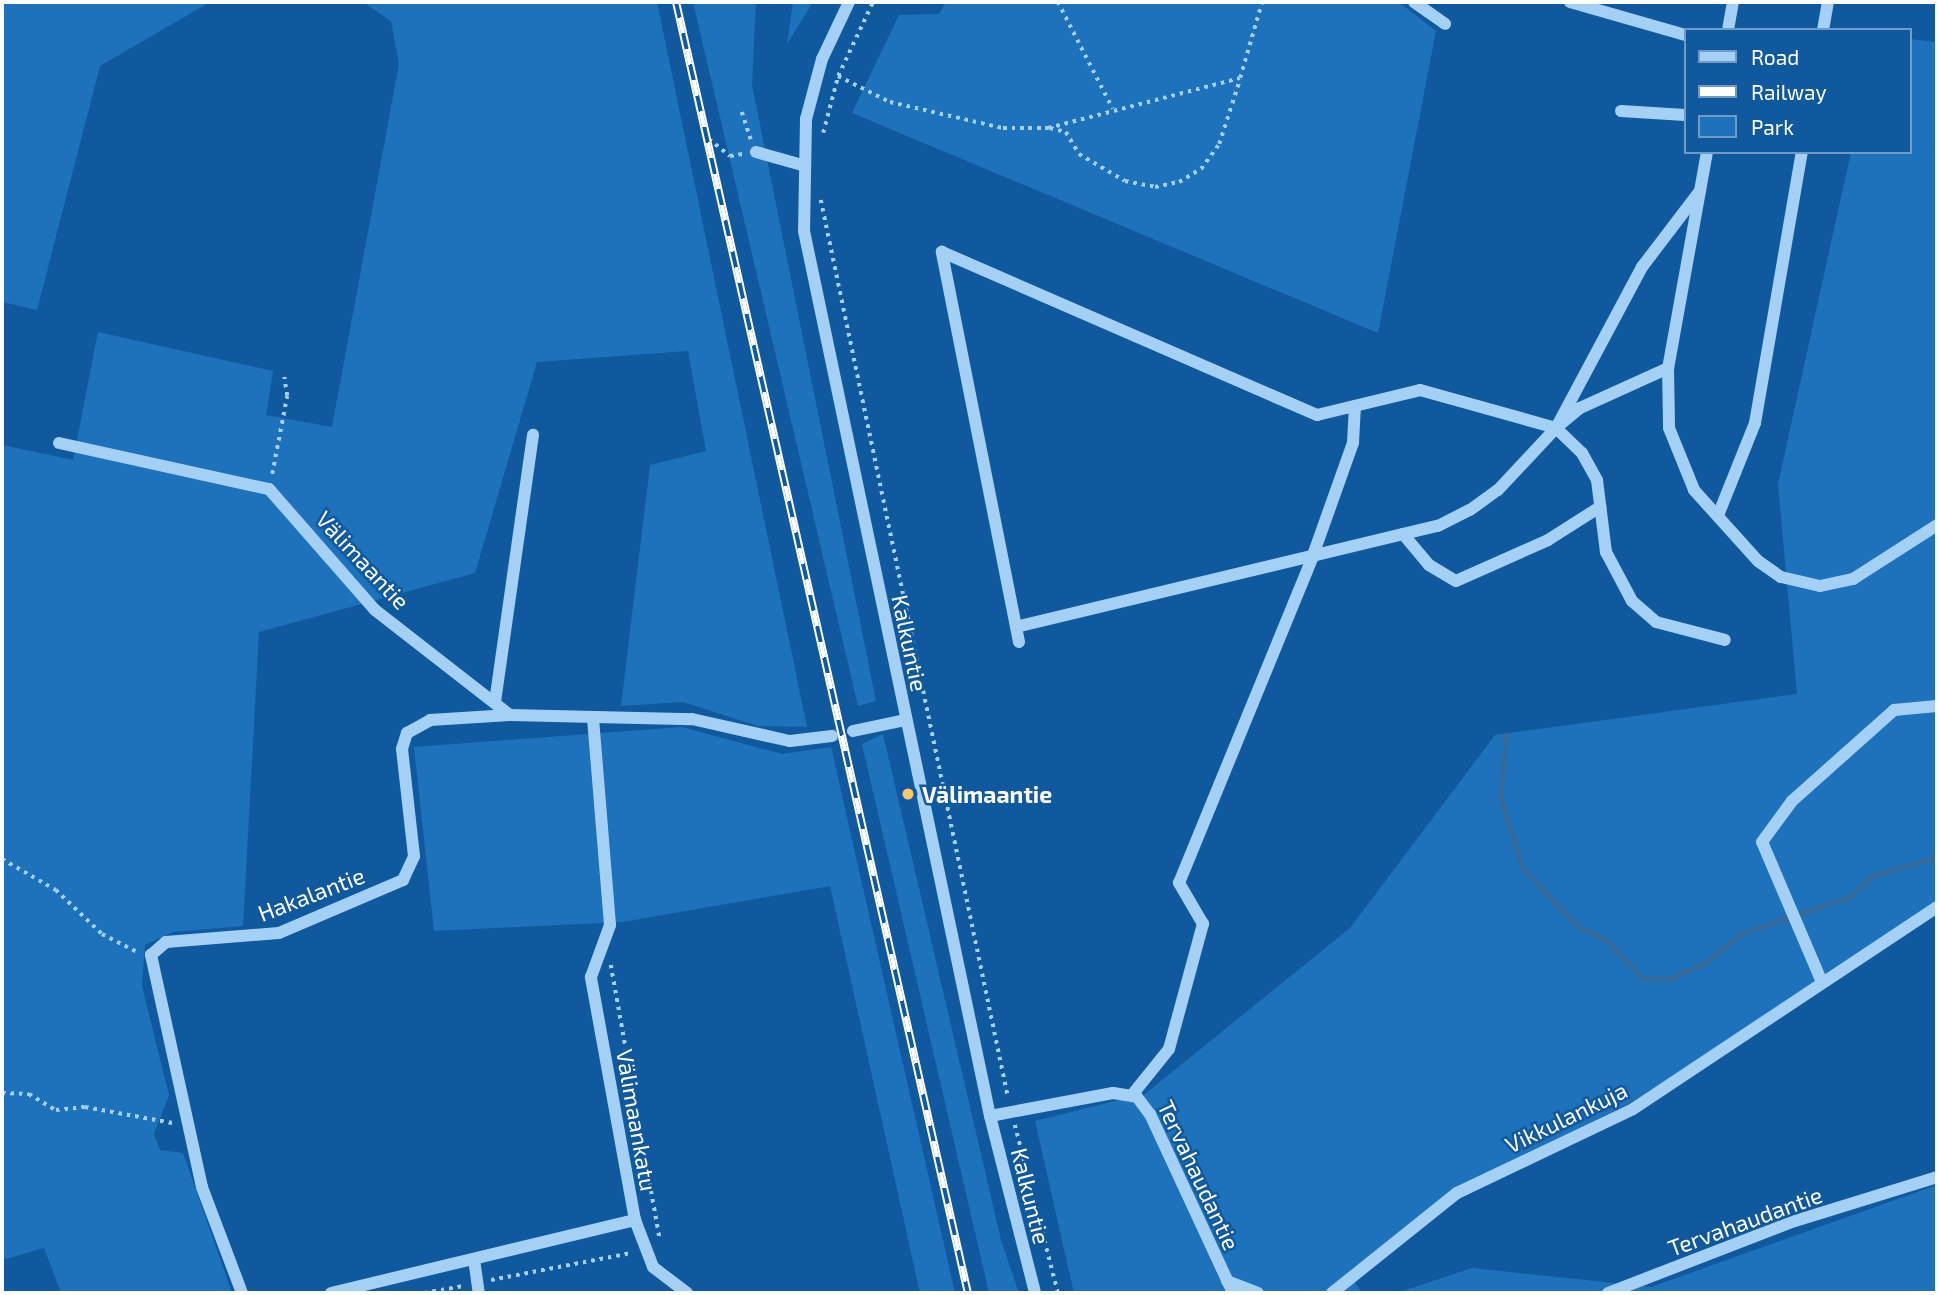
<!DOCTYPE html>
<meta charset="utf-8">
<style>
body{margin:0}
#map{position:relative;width:1939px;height:1295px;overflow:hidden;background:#10599e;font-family:"Exo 2",sans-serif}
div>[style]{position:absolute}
.green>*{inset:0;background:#1e72bb}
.stream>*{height:5px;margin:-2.5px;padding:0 2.5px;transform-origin:2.5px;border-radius:2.5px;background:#356a9b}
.minor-tunnel>*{height:12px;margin-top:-6px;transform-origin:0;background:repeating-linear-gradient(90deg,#3472ad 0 12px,transparent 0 18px)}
.path>*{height:3.5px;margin-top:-1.75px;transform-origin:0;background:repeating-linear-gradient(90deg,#a5d0f5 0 3.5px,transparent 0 8.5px)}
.minor>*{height:12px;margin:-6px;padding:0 6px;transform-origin:6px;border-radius:6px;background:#a5d0f5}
.rail>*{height:8px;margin-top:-4px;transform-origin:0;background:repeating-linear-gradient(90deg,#10599e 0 16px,#fff 0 32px);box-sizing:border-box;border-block:2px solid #fff}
.dots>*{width:19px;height:19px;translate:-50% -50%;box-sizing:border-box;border:4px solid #10599e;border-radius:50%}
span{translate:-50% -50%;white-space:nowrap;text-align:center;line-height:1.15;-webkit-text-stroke:5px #10599e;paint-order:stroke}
.street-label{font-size:23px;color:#fff}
.poi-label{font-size:23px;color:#fff;font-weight:700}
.left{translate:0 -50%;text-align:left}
.frame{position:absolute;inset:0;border:4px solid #fff;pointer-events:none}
.legend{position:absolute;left:1684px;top:28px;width:228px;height:126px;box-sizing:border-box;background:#10599e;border:2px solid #709bc5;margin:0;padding:9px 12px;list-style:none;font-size:21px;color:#fff}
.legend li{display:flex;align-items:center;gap:14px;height:35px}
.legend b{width:35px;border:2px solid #709bc5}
</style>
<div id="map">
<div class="green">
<i style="clip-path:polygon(2px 2px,210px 2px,100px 66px,37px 310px,2px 302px)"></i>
<i style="clip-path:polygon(363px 2px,657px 2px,807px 727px,758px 726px,683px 702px,621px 706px,650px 465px,706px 451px,688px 351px,537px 362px,475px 573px,259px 632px,243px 926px,173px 932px,145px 945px,142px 986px,169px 1095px,154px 1134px,160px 1150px,183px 1153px,232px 1293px,61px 1293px,44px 1248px,2px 1260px,2px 445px,73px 460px,98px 332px,273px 371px,266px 415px,332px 427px,399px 64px,391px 21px)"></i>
<i style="clip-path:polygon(693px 2px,756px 2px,752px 85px,876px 701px,858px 706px)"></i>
<i style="clip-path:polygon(793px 2px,813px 2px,787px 44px)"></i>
<i style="clip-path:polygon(946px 2px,1399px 2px,1436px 31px,1378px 333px,852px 113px,899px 15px,939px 14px)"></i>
<i style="clip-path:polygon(1909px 39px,1937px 42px,1937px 907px,1630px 1103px,1454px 1190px,1351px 1277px,1362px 1293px,1074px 1293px,1035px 1121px,1119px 1100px,1135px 1102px,1350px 928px,1495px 735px,1797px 694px,1778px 484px,1851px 152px,1909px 152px)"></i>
<i style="clip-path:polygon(682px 727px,782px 754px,831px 747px,955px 1293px,920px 1293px,830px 886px,622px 922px,434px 931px,414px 747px)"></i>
<i style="clip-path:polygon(883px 734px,1001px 1240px,1019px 1293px,989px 1293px,862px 744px)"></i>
<i style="clip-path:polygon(1937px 1185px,1937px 1293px,1397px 1293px,1472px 1268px,1651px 1287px)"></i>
</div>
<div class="stream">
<i style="left:1506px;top:735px;width:62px;rotate:95.5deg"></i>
<i style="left:1500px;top:797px;width:74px;rotate:72.8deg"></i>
<i style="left:1522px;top:868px;width:80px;rotate:46.5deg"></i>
<i style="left:1577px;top:926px;width:32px;rotate:26deg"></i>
<i style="left:1606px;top:940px;width:52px;rotate:46.5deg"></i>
<i style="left:1642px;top:978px;width:27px;rotate:2deg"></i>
<i style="left:1669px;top:979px;width:43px;rotate:-24.8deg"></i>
<i style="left:1708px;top:961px;width:42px;rotate:-40.2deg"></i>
<i style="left:1740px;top:934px;width:117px;rotate:-18.9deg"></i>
<i style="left:1851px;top:896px;width:28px;rotate:-45deg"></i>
<i style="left:1871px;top:876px;width:69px;rotate:-16.1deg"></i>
</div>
<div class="minor-tunnel">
<i style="left:832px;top:736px;width:22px;rotate:-13deg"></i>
</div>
<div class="path">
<i style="left:1058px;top:2px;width:120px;rotate:62.8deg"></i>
<i style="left:838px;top:76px;width:58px;rotate:26.6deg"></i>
<i style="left:890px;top:102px;width:116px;rotate:13deg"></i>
<i style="left:1003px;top:128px;width:45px"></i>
<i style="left:1048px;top:128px;width:198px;rotate:-14.6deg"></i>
<i style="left:1240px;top:78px;width:79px;rotate:-73.9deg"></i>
<i style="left:742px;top:112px;width:29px;rotate:72deg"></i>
<i style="left:1050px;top:128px;width:16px;rotate:14deg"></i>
<i style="left:1066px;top:132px;width:26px;rotate:59deg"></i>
<i style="left:1079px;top:154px;width:53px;rotate:30.4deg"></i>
<i style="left:1125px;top:181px;width:31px;rotate:11deg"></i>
<i style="left:1155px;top:187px;width:25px;rotate:-12deg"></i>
<i style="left:1179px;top:182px;width:26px;rotate:-31deg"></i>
<i style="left:1201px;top:169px;width:31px;rotate:-54deg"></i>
<i style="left:1219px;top:144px;width:68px;rotate:-72.1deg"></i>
<i style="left:823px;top:133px;width:59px;rotate:-75.3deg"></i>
<i style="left:838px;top:76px;width:82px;rotate:-64.7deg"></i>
<i style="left:709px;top:139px;width:27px;rotate:39deg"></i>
<i style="left:730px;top:156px;width:13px;rotate:-9deg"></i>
<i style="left:821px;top:200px;width:916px;rotate:78.22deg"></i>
<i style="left:272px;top:474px;width:79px;rotate:-79.1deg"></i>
<i style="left:287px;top:396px;width:19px;rotate:-99deg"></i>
<i style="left:2px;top:859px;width:62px;rotate:29.9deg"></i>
<i style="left:56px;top:890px;width:64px;rotate:43.7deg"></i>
<i style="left:102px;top:934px;width:39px;rotate:27deg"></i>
<i style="left:611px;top:965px;width:279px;rotate:79.9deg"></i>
<i style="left:2px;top:1093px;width:27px;rotate:2deg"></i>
<i style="left:29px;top:1094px;width:31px;rotate:31deg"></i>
<i style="left:56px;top:1110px;width:29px;rotate:-6deg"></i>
<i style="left:85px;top:1107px;width:89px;rotate:10.3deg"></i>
<i style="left:1015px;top:1125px;width:173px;rotate:75.6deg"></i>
<i style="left:491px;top:1280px;width:143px;rotate:-10.9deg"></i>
<i style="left:424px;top:1293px;width:40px;rotate:-10deg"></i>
</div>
<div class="minor">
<i style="left:849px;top:2px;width:63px;rotate:115.3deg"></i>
<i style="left:822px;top:59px;width:62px;rotate:104.9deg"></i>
<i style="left:806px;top:119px;width:112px;rotate:91deg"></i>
<i style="left:804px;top:231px;width:904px;rotate:78.13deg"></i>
<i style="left:990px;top:1116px;width:183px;rotate:75.7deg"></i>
<i style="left:1414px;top:2px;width:38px;rotate:35deg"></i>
<i style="left:1570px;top:2px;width:120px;rotate:16deg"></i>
<i style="left:1728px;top:30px;width:28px;rotate:-80deg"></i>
<i style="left:1823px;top:30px;width:28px;rotate:-80deg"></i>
<i style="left:1621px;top:111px;width:64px;rotate:3.6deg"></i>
<i style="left:756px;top:152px;width:48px;rotate:15.8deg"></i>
<i style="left:1707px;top:152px;width:219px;rotate:100.2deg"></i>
<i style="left:1668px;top:368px;width:60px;rotate:89deg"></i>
<i style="left:1669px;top:428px;width:67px;rotate:68deg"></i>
<i style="left:1694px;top:490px;width:96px;rotate:48deg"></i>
<i style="left:1758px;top:561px;width:28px;rotate:35deg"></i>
<i style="left:1781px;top:577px;width:40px;rotate:13deg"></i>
<i style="left:1820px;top:586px;width:34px;rotate:-12deg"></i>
<i style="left:1853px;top:579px;width:100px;rotate:-32.7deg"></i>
<i style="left:1556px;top:428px;width:36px;rotate:44deg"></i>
<i style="left:1582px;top:453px;width:31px;rotate:61deg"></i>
<i style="left:1597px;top:480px;width:73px;rotate:82.9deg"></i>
<i style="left:1606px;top:552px;width:55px;rotate:62deg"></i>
<i style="left:1632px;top:601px;width:32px;rotate:41deg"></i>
<i style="left:1656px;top:622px;width:71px;rotate:14.6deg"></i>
<i style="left:59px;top:443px;width:215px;rotate:12.4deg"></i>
<i style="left:269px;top:489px;width:161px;rotate:48.8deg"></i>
<i style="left:375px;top:610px;width:171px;rotate:37.9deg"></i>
<i style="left:510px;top:715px;width:182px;rotate:1.3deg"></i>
<i style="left:692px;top:719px;width:100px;rotate:12.7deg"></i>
<i style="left:790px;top:741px;width:42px;rotate:-6.8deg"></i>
<i style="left:1719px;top:513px;width:97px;rotate:-68.2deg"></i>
<i style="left:1755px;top:423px;width:275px;rotate:-80.2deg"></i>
<i style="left:1403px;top:534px;width:40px;rotate:50deg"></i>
<i style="left:1429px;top:565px;width:31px;rotate:31deg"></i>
<i style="left:1456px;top:581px;width:101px;rotate:-24deg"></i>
<i style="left:1548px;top:540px;width:62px;rotate:-32.4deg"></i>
<i style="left:1016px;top:627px;width:434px;rotate:-13.5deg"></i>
<i style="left:1438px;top:526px;width:36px;rotate:-27deg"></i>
<i style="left:1470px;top:510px;width:34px;rotate:-36deg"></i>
<i style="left:1498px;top:490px;width:85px;rotate:-46.9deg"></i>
<i style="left:1556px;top:428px;width:183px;rotate:-61.9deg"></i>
<i style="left:1642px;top:267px;width:96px;rotate:-52.7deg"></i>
<i style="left:1019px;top:642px;width:398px;rotate:-101.2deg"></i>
<i style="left:942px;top:252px;width:409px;rotate:23.5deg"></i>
<i style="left:1317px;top:415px;width:106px;rotate:-13.6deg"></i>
<i style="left:1420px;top:390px;width:141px;rotate:15.6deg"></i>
<i style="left:1556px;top:428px;width:31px;rotate:-40deg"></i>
<i style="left:1580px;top:408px;width:97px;rotate:-24.4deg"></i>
<i style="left:495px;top:702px;width:270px;rotate:-81.9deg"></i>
<i style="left:853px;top:731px;width:53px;rotate:-11.9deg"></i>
<i style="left:1821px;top:980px;width:150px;rotate:-113.1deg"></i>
<i style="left:1762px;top:842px;width:51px;rotate:-53.8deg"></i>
<i style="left:1792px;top:801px;width:137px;rotate:-41.7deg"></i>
<i style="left:1894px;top:710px;width:43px;rotate:-5.3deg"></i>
<i style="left:1132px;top:1095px;width:59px;rotate:-51.2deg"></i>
<i style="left:1169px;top:1049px;width:130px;rotate:-74.8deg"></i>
<i style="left:1203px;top:924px;width:48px;rotate:-120.3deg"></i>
<i style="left:1179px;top:883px;width:351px;rotate:-67.7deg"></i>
<i style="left:1312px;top:558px;width:122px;rotate:-70.4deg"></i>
<i style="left:1353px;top:443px;width:37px;rotate:-87deg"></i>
<i style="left:990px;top:1116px;width:125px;rotate:-10.6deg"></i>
<i style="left:1113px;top:1093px;width:24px;rotate:9deg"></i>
<i style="left:1137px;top:1097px;width:21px;rotate:53deg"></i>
<i style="left:1150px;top:1114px;width:197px;rotate:65.1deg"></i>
<i style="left:635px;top:1220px;width:50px;rotate:69deg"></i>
<i style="left:653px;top:1267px;width:43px;rotate:37.4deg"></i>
<i style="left:474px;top:1259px;width:34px;rotate:82deg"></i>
<i style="left:1227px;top:1281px;width:33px;rotate:21deg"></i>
<i style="left:242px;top:1293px;width:113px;rotate:-110.7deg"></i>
<i style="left:202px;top:1187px;width:238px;rotate:-102.4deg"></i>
<i style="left:151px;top:955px;width:20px;rotate:-41deg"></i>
<i style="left:166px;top:942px;width:113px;rotate:-4.6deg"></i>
<i style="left:279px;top:933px;width:135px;rotate:-23.1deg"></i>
<i style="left:403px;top:880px;width:26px;rotate:-65deg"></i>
<i style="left:414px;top:856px;width:108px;rotate:-96.4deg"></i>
<i style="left:402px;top:749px;width:17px;rotate:-73deg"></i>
<i style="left:407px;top:733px;width:26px;rotate:-29deg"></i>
<i style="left:430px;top:720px;width:80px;rotate:-3.6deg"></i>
<i style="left:331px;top:1293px;width:313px;rotate:-13.5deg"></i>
<i style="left:635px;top:1220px;width:247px;rotate:-100.3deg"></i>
<i style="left:591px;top:977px;width:55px;rotate:-69.9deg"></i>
<i style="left:610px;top:925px;width:207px;rotate:-94.7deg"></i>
<i style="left:1332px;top:1293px;width:160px;rotate:-38.7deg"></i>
<i style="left:1457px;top:1193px;width:195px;rotate:-25.5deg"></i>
<i style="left:1633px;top:1109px;width:365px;rotate:-33.6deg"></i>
<i style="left:1608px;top:1293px;width:200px;rotate:-21.1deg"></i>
<i style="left:1795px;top:1221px;width:149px;rotate:-17.2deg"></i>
</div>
<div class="rail">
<i style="left:676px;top:2px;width:1324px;rotate:77.26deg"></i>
</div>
<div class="dots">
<i style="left:908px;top:794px;background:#ffc769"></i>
</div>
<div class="street-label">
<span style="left:363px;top:560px;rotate:47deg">Välimaantie</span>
<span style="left:910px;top:643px;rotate:78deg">Kalkuntie</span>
<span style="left:311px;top:894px;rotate:-21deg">Hakalantie</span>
<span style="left:1566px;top:1117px;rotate:-26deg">Vikkulankuja</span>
<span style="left:637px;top:1120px;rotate:80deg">Välimaankatu</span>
<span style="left:1199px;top:1175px;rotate:65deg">Tervahaudantie</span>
<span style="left:1031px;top:1196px;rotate:76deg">Kalkuntie</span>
<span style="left:1745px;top:1221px;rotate:-20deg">Tervahaudantie</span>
</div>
<div class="poi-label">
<span class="left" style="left:922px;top:794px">Välimaantie</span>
</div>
<div class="frame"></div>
<ul class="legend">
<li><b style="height:9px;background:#a5d0f5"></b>Road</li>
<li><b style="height:9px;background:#fff"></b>Railway</li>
<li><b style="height:19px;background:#1e72bb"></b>Park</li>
</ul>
</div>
